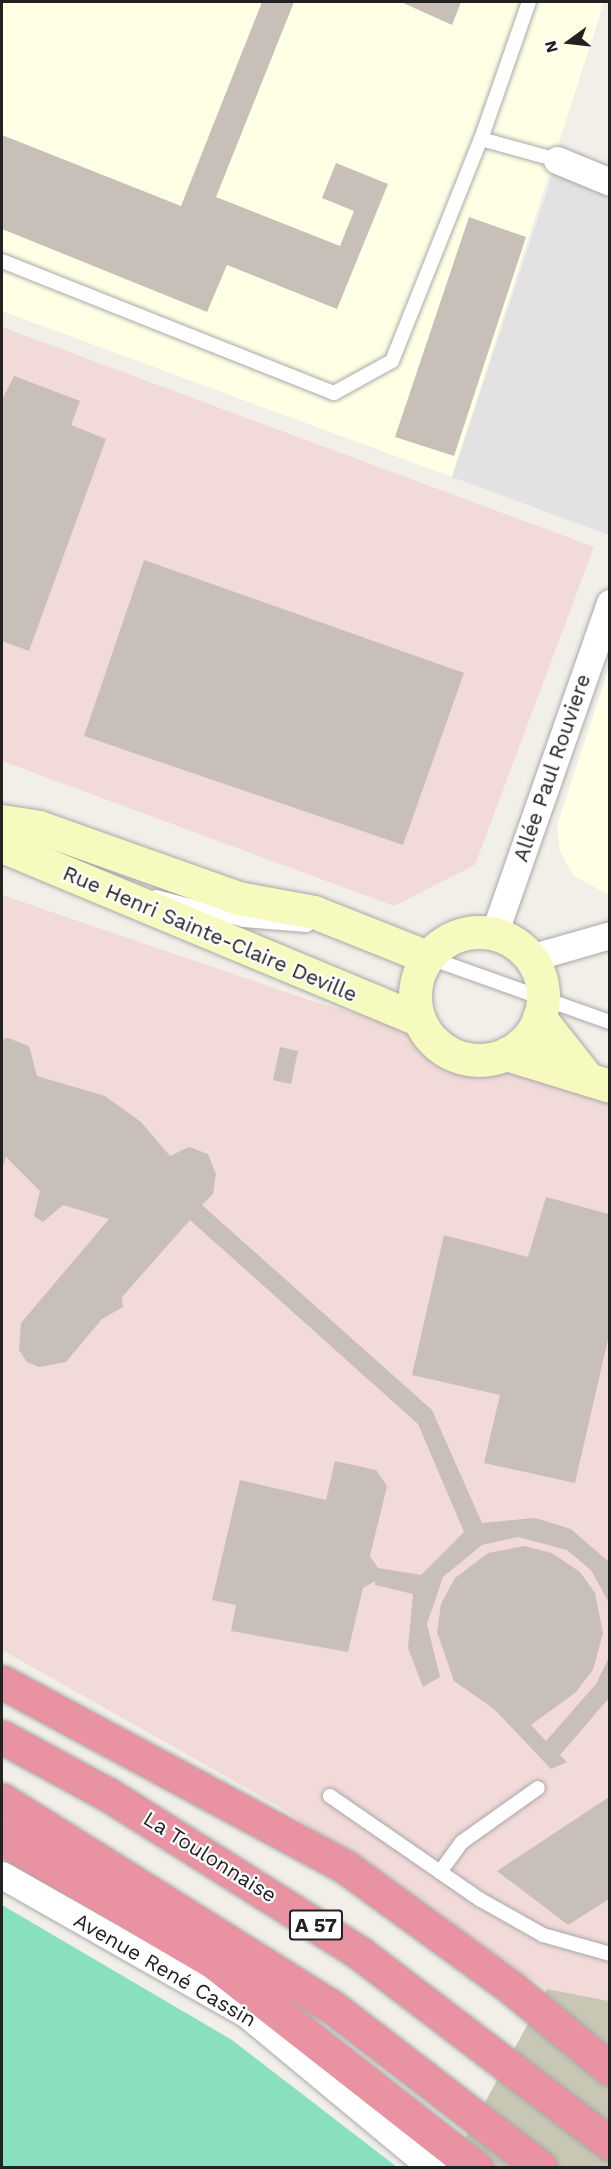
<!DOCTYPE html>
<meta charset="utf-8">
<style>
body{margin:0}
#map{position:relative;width:611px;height:2169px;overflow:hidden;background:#f2efe9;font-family:"Work Sans",sans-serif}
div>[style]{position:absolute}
.commercial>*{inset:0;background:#f2dad9}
.education>*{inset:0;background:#ffffe5}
.construction>*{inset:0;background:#c7c7b4}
.pitch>*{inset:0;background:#88e0be}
.parking>*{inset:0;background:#e2e2e2}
.building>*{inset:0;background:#c7bfb8}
.roads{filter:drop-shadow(0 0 2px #a9a9a9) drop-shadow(0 0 2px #a9a9a9)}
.lane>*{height:14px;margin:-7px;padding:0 7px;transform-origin:7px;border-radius:7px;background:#fff}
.street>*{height:27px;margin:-13.5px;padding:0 13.5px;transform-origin:13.5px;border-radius:13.5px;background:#fff}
.secondary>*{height:33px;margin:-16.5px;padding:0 16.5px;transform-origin:16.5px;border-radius:16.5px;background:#f7fabf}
.secondary>.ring{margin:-16.5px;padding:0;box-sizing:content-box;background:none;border:33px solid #f7fabf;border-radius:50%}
.highway>*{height:33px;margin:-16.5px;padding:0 16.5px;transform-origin:16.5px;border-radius:16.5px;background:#e892a2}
span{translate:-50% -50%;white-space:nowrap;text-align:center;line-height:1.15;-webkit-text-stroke:4.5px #fff;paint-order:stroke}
.shield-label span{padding:2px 4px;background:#fff;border:2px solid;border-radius:4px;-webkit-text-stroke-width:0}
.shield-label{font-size:20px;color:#222;font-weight:700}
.street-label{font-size:21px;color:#222}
.frame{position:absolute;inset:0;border:3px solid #222;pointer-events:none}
.north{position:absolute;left:539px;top:12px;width:60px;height:60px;-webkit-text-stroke:4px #fff;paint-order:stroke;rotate:255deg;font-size:16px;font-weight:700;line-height:24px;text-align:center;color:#222}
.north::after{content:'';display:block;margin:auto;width:21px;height:27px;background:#222;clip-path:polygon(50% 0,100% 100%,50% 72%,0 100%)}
</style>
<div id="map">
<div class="commercial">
<i style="clip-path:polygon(2px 327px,594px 547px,475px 865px,394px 906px,2px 761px)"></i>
<i style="clip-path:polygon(2px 895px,315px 1002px,609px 1083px,609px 2001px,547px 1989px,282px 1808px,2px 1650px)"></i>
</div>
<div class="education">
<i style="clip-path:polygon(2px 2px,604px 2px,452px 477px,2px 311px)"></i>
<i style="clip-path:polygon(609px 668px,610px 895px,609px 895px,574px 876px,560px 852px,557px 825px)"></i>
</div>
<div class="construction">
<i style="clip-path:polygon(547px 1989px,609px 2001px,609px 2167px,449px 2168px)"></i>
</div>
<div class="pitch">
<i style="clip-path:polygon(2px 1905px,232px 2040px,397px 2167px,2px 2167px)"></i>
</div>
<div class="parking">
<i style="clip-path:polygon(557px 160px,609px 182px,609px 535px,452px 477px)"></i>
</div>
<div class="building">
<i style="clip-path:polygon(262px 2px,294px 2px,216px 197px,340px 246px,354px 211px,322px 198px,336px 163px,388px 184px,337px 309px,227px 265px,207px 312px,2px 229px,2px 135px,181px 206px)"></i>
<i style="clip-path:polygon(401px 2px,461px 2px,452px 25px)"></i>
<i style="clip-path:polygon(469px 217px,526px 237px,454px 456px,395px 437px)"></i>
<i style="clip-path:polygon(14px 376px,80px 401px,71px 425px,106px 439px,29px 651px,2px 641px,2px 400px)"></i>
<i style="clip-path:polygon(144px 560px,464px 673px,403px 845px,84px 736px)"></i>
<i style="clip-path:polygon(8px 1038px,29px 1046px,37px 1076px,105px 1096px,141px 1122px,170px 1156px,189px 1147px,208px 1154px,216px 1174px,213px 1194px,202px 1205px,432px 1410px,482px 1523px,535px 1518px,571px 1529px,609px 1562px,609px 1603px,591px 1570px,567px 1550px,518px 1537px,482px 1545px,443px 1577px,427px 1624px,440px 1677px,423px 1687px,408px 1648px,413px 1594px,375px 1585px,375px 1581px,363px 1588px,348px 1652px,231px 1631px,236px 1605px,212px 1600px,240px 1480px,326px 1500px,335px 1461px,376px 1470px,387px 1486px,370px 1556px,378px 1568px,421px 1575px,464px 1532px,418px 1424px,190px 1220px,122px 1297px,123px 1307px,102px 1319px,66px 1362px,39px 1367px,27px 1362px,19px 1350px,21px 1323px,109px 1219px,63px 1205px,43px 1222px,34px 1216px,40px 1191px,6px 1157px,2px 1168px,2px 1039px)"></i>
<i style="clip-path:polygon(280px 1047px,298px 1051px,291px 1084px,273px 1080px)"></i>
<i style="clip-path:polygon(546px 1197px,609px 1214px,609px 1335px,575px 1483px,484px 1463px,500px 1395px,412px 1375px,444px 1235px,528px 1257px)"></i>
<i style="clip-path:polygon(524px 1546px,552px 1553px,580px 1572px,595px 1593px,603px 1633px,593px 1670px,575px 1693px,531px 1725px,546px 1741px,596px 1684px,609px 1657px,609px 1698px,560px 1755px,567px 1762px,551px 1769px,494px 1709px,454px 1681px,437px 1632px,441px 1604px,455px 1578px,488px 1553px)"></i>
<i style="clip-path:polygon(609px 1797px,609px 1899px,568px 1925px,497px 1871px)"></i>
</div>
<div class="roads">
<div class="lane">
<i style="left:481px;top:139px;width:145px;rotate:-70.7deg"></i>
<i style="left:2px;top:261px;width:357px;rotate:21.7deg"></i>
<i style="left:334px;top:393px;width:66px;rotate:-28.9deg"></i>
<i style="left:392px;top:361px;width:239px;rotate:-68.2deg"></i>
<i style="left:481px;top:139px;width:79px;rotate:15.4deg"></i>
<i style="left:156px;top:897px;width:91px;rotate:14.6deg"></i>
<i style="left:244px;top:920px;width:63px;rotate:4.5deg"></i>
<i style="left:427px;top:957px;width:194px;rotate:19.6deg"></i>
<i style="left:330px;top:1796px;width:183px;rotate:34.6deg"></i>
<i style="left:481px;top:1900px;width:71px;rotate:29.4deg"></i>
<i style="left:543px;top:1935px;width:70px;rotate:15.8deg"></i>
<i style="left:440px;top:1872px;width:37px;rotate:-54deg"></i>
<i style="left:462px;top:1842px;width:93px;rotate:-35.4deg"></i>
</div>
<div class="street">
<i style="left:557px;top:160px;width:57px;rotate:22.5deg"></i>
<i style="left:494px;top:934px;width:351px;rotate:-70.7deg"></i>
<i style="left:530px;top:958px;width:83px;rotate:-16deg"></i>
<i style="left:2px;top:1875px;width:283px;rotate:29.6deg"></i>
<i style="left:248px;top:2015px;width:239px;rotate:39.7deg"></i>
</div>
<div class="secondary">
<i style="left:2px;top:821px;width:37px;rotate:9deg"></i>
<i style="left:39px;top:827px;width:211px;rotate:19.6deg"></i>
<i style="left:238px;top:898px;width:77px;rotate:10.4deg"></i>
<i style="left:314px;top:912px;width:122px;rotate:21.7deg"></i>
<i style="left:2px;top:846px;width:452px;rotate:22.6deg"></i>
<i class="ring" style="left:415px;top:932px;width:95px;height:95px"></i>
<i style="left:539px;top:1017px;width:78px;rotate:51.8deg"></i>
<i style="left:506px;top:1054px;width:109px;rotate:17.1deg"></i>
</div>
<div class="highway">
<i style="left:2px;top:1682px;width:392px;rotate:28.3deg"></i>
<i style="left:347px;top:1868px;width:204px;rotate:36deg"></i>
<i style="left:512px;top:1988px;width:127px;rotate:39.6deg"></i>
<i style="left:2px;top:1737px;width:122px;rotate:28.5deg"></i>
<i style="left:109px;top:1795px;width:298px;rotate:32.2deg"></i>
<i style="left:361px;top:1954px;width:313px;rotate:37.3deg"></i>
<i style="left:2px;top:1800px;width:388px;rotate:32.1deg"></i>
<i style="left:331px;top:2006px;width:265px;rotate:37.6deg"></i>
<i style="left:2px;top:1838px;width:243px;rotate:30.4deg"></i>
<i style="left:212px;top:1961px;width:335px;rotate:38.1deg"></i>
</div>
</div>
<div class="shield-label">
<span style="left:316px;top:1925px">A 57</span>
</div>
<div class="street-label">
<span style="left:552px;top:768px;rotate:-71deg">Allée Paul Rouviere</span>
<span style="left:210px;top:934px;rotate:23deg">Rue Henri Sainte-Claire Deville</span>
<span style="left:210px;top:1857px;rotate:32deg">La Toulonnaise</span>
<span style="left:165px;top:1970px;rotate:30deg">Avenue René Cassin</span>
</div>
<div class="frame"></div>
<div class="north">N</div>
</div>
